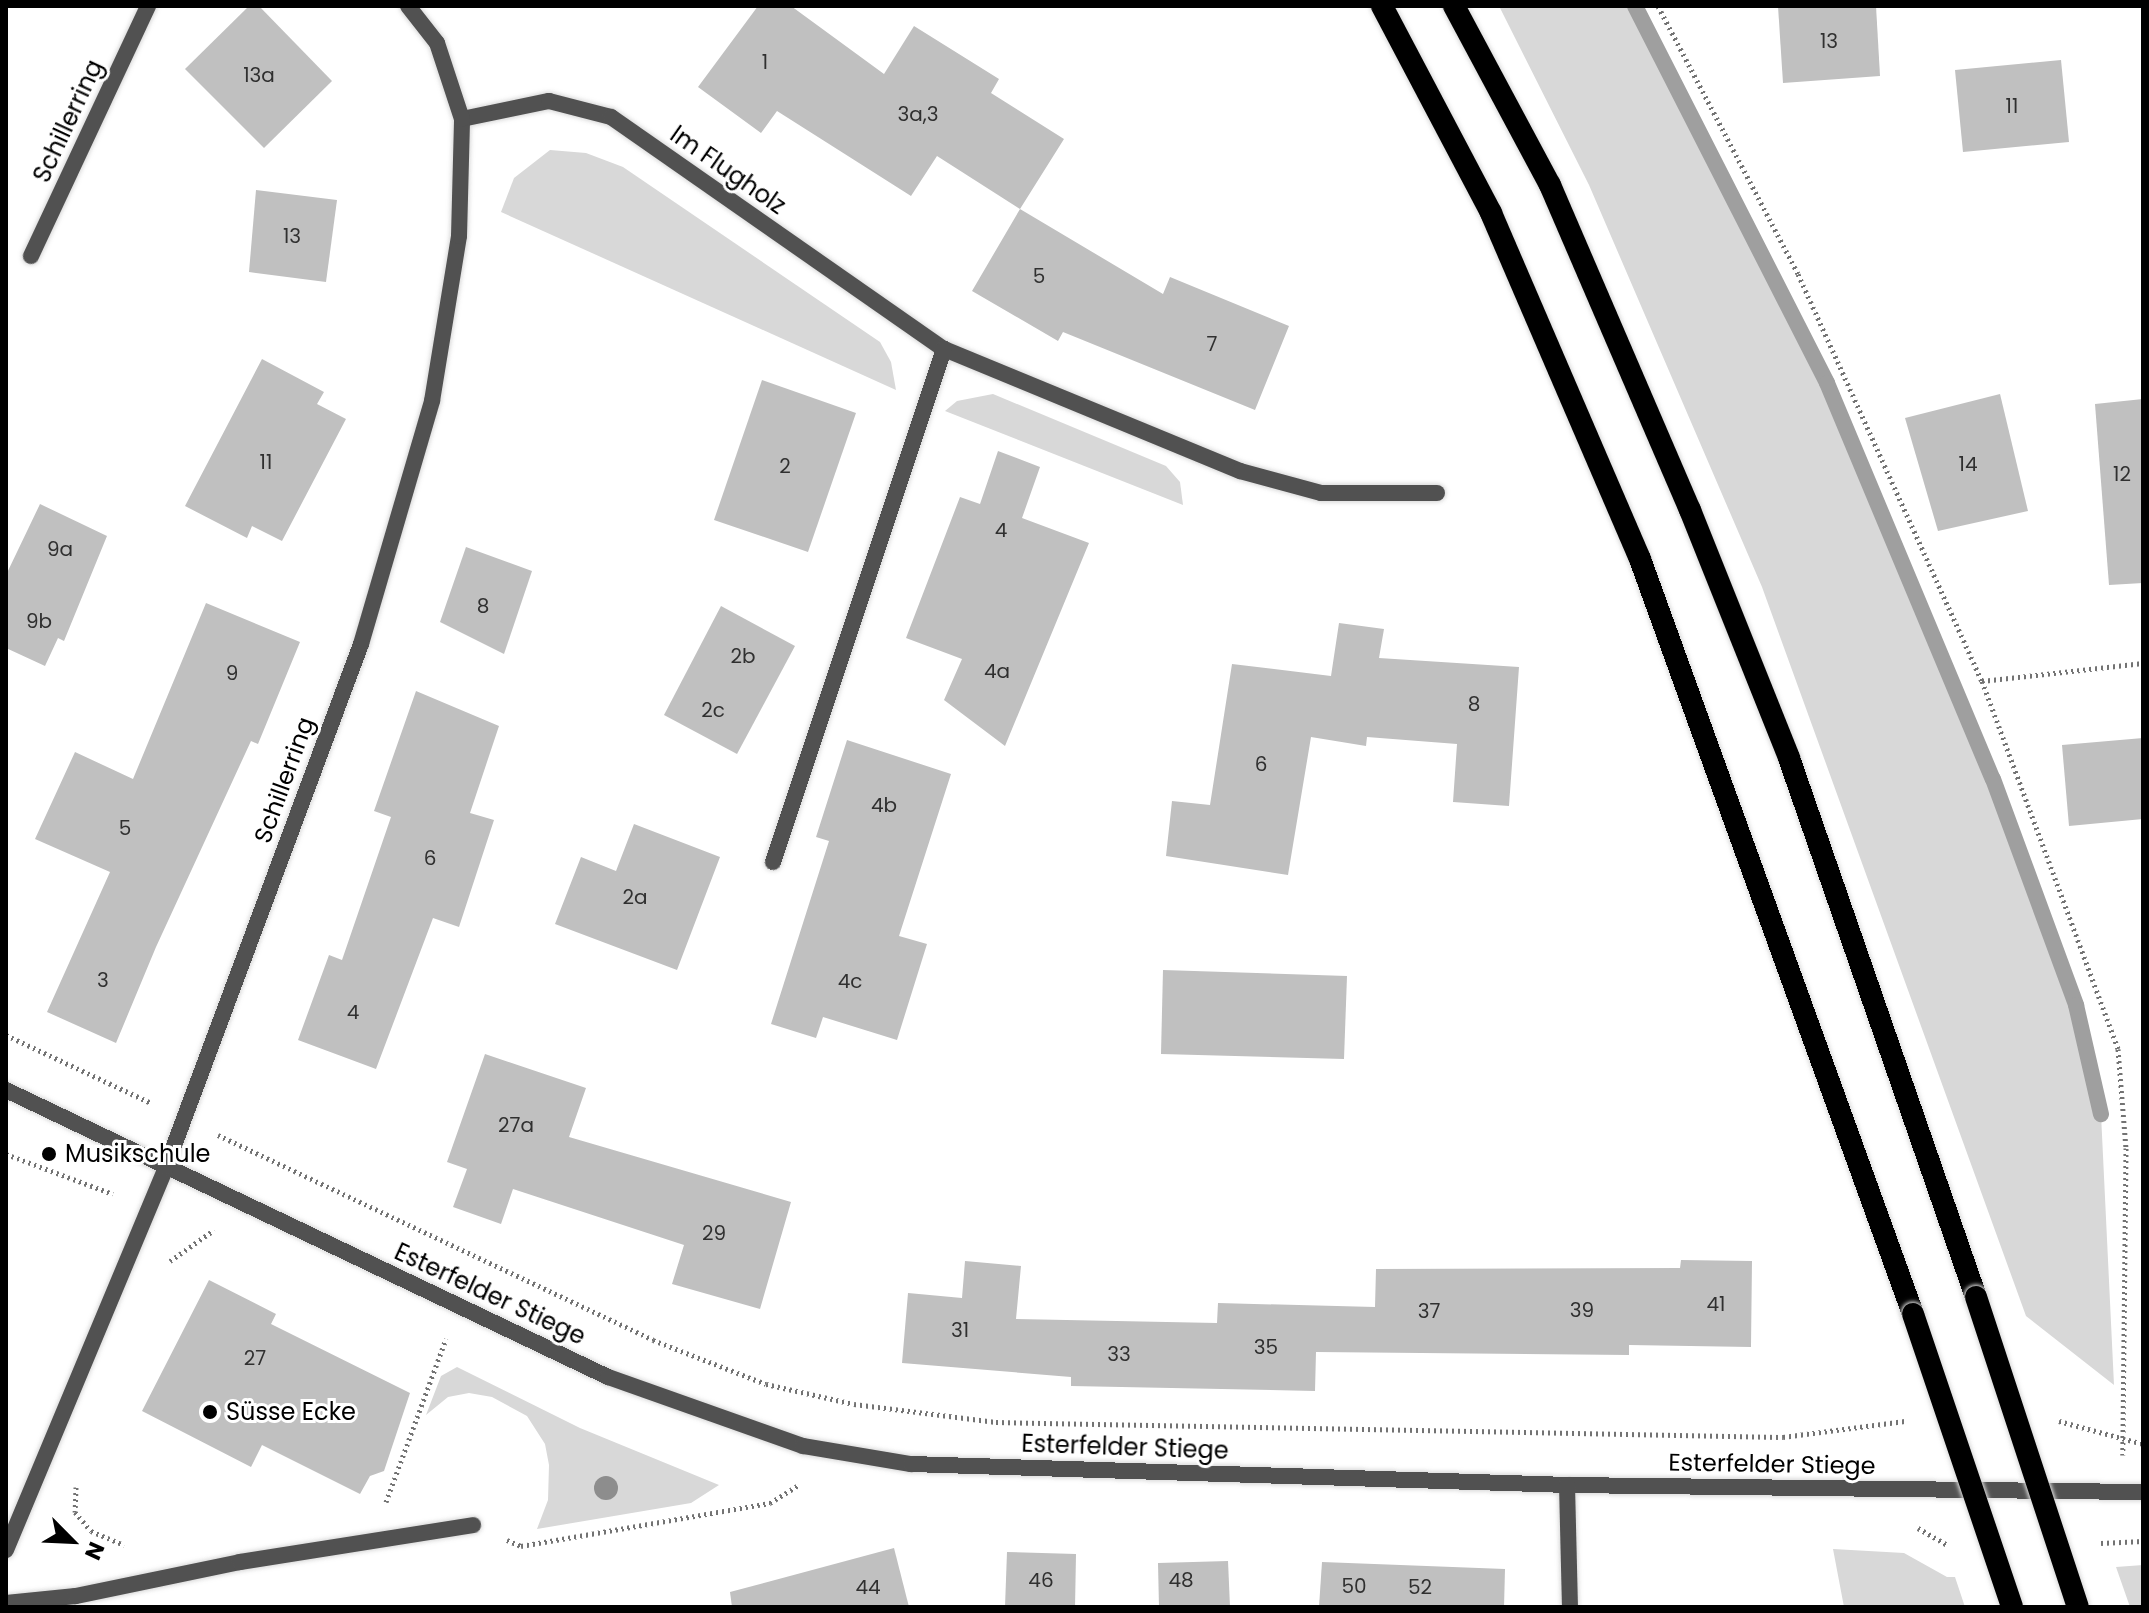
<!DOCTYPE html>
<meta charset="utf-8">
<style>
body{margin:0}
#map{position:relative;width:2149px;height:1613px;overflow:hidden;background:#fff;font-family:Poppins,sans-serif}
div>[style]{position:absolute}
.green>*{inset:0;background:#d8d8d8}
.stream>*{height:16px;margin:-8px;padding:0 8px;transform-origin:8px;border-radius:8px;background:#9f9f9f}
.building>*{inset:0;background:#c0c0c0}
.path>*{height:5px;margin-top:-2.5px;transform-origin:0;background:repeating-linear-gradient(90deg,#737373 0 2px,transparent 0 6px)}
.roads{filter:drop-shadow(0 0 2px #dbdbdb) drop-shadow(0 0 2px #dbdbdb)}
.service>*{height:16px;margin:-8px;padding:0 8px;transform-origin:8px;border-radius:8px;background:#515151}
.minor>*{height:16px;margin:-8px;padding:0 8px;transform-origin:8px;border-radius:8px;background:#515151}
.trunk>*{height:22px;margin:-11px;padding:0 11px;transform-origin:11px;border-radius:11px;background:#000}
.bridges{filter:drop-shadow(0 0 2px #dbdbdb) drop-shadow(0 0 2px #dbdbdb)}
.trunk-bridge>*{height:22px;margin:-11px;padding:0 11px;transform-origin:11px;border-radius:11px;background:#000}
.trees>*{width:24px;height:24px;margin:-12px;border-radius:50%;background:#8d8d8d}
.dots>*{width:22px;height:22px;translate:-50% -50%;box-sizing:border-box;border:4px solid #fff;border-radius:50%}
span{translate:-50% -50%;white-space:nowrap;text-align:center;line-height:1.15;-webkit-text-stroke:6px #fff;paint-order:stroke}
.number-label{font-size:20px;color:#303030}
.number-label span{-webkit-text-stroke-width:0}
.street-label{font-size:24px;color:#000}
.poi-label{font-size:24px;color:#000}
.left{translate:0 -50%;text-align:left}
.frame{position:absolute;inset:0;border:8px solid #000;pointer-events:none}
.north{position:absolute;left:32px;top:1501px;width:80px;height:80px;-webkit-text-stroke:6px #fff;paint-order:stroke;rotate:114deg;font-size:22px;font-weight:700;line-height:32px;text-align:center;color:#000}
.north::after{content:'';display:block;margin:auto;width:28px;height:36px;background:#000;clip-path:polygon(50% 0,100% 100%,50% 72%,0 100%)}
</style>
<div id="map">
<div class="green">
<i style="clip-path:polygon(1499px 6px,1635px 6px,1827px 383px,1993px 779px,2076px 1005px,2101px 1114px,2114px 1385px,2026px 1316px,1762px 587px,1589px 185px)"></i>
<i style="clip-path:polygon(550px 150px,586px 153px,623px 167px,880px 342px,891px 362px,896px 390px,501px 212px,514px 178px)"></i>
<i style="clip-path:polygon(993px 394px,1166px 466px,1180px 482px,1183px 505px,945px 411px,957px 401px)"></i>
<i style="clip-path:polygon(457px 1367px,580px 1428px,719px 1485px,691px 1503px,537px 1529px,548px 1500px,549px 1465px,545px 1444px,527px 1416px,492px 1397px,469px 1393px,448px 1397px,426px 1415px,441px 1376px)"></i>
<i style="clip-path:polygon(1833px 1549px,1904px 1553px,1947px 1577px,1955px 1577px,1965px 1607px,1844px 1607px)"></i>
<i style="clip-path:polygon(2143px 1565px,2143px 1607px,2130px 1607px,2116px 1567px)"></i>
</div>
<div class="stream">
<i style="left:1635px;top:6px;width:423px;rotate:63deg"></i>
<i style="left:1827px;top:383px;width:429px;rotate:67.3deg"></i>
<i style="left:1993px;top:779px;width:241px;rotate:69.8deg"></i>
<i style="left:2076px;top:1005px;width:112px;rotate:77.1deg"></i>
</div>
<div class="building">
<i style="clip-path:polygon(249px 6px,259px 6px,332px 81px,264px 148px,185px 69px)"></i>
<i style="clip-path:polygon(758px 6px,791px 6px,884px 74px,914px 26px,999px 79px,991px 93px,1064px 139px,1020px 209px,937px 156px,911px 196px,777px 111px,761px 133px,698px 87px)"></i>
<i style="clip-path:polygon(1778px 6px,1876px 6px,1880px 76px,1783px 83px)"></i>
<i style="clip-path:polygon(2061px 60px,2069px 142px,1963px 152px,1955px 70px)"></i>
<i style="clip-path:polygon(256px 190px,337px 200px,326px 282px,249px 272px)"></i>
<i style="clip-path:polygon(1020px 209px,1163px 294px,1170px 277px,1289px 326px,1255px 410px,1063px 332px,1058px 341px,972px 291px)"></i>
<i style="clip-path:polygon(262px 359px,324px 392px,317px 404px,346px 419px,282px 541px,252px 526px,247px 538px,185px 506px)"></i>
<i style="clip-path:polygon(762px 380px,856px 413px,808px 552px,714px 520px)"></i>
<i style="clip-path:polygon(2000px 394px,2028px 511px,1938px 531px,1905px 418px)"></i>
<i style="clip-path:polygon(2143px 399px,2143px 583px,2109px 585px,2095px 404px)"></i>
<i style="clip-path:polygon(998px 451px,1040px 467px,1022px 518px,1089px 543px,1005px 746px,944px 700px,962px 659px,906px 638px,960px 497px,980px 504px)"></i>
<i style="clip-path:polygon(40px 504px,107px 536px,64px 641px,58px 638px,45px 666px,6px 648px,6px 575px)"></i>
<i style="clip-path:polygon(466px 547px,532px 571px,504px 654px,440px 622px)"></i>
<i style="clip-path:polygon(206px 603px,300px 642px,258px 744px,251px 741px,156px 947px,116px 1043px,47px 1012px,110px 872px,35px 839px,75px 752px,133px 779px)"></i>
<i style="clip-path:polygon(721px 606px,795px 646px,737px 754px,664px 715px)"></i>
<i style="clip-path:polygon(1339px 623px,1384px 629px,1379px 658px,1519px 667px,1509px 806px,1453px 802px,1457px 744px,1367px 737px,1366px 746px,1311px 737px,1288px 875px,1166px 856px,1172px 801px,1210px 805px,1232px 664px,1331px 676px)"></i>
<i style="clip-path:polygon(416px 691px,499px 726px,470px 813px,494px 820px,459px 927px,433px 918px,376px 1069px,298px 1040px,329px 955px,342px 960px,391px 817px,374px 811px)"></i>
<i style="clip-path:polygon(2143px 738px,2143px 819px,2069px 826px,2062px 745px)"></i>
<i style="clip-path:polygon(847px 740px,951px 774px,899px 936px,927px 944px,897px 1040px,823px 1017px,816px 1038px,771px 1024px,829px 841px,816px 837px)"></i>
<i style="clip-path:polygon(634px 824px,720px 857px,677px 970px,555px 924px,581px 857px,616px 871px)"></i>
<i style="clip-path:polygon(1163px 970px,1347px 976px,1344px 1059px,1161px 1054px)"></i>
<i style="clip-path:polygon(485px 1054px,586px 1088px,569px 1137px,791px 1202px,760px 1309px,672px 1284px,684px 1245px,513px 1189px,501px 1224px,453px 1207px,467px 1169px,447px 1162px)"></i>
<i style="clip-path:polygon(1681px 1260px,1752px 1261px,1751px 1347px,1629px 1345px,1629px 1355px,1316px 1352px,1315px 1391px,1071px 1386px,1071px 1377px,902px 1363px,908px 1293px,962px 1298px,965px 1261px,1021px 1266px,1016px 1319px,1217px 1323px,1218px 1303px,1375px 1307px,1376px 1269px,1680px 1268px)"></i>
<i style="clip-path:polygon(209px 1280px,276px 1314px,271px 1324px,410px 1393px,384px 1471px,370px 1476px,360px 1494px,262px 1445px,251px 1467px,142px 1411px)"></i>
<i style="clip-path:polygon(894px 1548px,909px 1607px,732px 1607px,730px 1592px)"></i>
<i style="clip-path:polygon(1007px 1552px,1076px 1554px,1075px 1607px,1005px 1607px)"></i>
<i style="clip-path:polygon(1228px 1561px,1230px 1607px,1159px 1607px,1158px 1563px)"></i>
<i style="clip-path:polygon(1322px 1562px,1505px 1569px,1504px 1607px,1319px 1607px)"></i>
</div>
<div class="path">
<i style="left:1658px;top:6px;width:302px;rotate:62.4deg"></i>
<i style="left:1798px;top:274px;width:447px;rotate:65.7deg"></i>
<i style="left:1982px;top:681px;width:162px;rotate:-6.4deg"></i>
<i style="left:1982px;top:681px;width:392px;rotate:69.7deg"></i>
<i style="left:2118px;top:1049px;width:99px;rotate:85.4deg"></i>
<i style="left:2126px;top:1148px;width:307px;rotate:90.6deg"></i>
<i style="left:6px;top:1035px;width:160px;rotate:25.1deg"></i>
<i style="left:218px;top:1135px;width:481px;rotate:25.2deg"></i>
<i style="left:653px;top:1340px;width:121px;rotate:21.3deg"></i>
<i style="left:766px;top:1384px;width:90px;rotate:12.8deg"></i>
<i style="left:854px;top:1404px;width:143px;rotate:7.2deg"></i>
<i style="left:996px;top:1422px;width:787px;rotate:1.09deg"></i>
<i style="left:1783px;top:1437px;width:123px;rotate:-7.5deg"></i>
<i style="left:6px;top:1154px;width:114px;rotate:20.5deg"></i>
<i style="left:170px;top:1261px;width:54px;rotate:-35.2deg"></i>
<i style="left:2059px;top:1421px;width:87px;rotate:15.3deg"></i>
<i style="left:76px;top:1487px;width:25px;rotate:92deg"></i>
<i style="left:75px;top:1512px;width:25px;rotate:50deg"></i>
<i style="left:91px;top:1531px;width:36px;rotate:23deg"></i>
<i style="left:386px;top:1502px;width:174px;rotate:-69.8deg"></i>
<i style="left:1918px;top:1528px;width:34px;rotate:30deg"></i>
<i style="left:507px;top:1540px;width:15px;rotate:23deg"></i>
<i style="left:521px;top:1546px;width:253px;rotate:-9.8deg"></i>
<i style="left:770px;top:1503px;width:34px;rotate:-32deg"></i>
<i style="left:2101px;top:1543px;width:42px;rotate:-2.7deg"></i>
</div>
<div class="roads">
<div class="service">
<i style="left:31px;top:256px;width:276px;rotate:-64.9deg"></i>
</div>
<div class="minor">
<i style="left:462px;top:119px;width:89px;rotate:-11.7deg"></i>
<i style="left:549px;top:101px;width:64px;rotate:14.5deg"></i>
<i style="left:611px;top:117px;width:406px;rotate:34.9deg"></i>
<i style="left:944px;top:349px;width:320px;rotate:22.4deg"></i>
<i style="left:1240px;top:471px;width:84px;rotate:15.2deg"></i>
<i style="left:1321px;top:493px;width:116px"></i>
<i style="left:773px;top:862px;width:541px;rotate:-71.57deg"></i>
<i style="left:6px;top:1090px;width:667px;rotate:25.49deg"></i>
<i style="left:608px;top:1377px;width:207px;rotate:19.5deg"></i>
<i style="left:803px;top:1446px;width:109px;rotate:9.5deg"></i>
<i style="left:911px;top:1464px;width:656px;rotate:1.83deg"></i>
<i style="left:1567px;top:1485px;width:576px;rotate:0.7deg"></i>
<i style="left:1567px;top:1485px;width:122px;rotate:88.6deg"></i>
<i style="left:6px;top:1550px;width:415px;rotate:-67.3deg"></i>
<i style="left:166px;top:1167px;width:558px;rotate:-69.55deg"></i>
<i style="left:361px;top:644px;width:253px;rotate:-73.7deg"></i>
<i style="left:432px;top:401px;width:167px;rotate:-80.7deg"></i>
<i style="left:459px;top:236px;width:117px;rotate:-88.5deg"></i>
<i style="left:462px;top:119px;width:80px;rotate:-108.2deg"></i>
<i style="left:437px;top:43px;width:47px;rotate:-128.1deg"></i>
<i style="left:6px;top:1603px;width:70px;rotate:-5.7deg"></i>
<i style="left:76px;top:1596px;width:167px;rotate:-11.7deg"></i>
<i style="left:240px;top:1562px;width:236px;rotate:-9deg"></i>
</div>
<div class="trunk">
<i style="left:1382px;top:6px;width:234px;rotate:62.2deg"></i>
<i style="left:1491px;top:213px;width:377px;rotate:66.7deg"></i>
<i style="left:1640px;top:559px;width:803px;rotate:70.12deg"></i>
<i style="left:1454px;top:6px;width:203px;rotate:61.8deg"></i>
<i style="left:1550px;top:185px;width:354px;rotate:66.7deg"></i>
<i style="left:1690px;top:510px;width:267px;rotate:68.2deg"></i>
<i style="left:1789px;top:758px;width:571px;rotate:70.87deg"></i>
</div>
</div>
<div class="bridges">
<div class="trunk-bridge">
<i style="left:1976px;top:1297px;width:326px;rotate:71.8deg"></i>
<i style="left:1913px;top:1314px;width:309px;rotate:71.3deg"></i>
</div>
</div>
<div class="trees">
<i style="left:606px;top:1488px"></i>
</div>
<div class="dots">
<i style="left:49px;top:1154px;background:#000"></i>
<i style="left:210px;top:1412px;background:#000"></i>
</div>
<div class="number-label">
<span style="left:1829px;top:41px">13</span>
<span style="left:765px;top:62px">1</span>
<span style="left:259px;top:75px">13a</span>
<span style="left:2012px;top:106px">11</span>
<span style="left:918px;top:114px">3a,3</span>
<span style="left:292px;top:236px">13</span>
<span style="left:1039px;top:276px">5</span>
<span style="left:1212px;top:344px">7</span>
<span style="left:266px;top:462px">11</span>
<span style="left:1968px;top:464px">14</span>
<span style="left:785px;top:466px">2</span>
<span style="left:2122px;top:474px">12</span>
<span style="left:1001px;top:530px">4</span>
<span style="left:60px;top:549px">9a</span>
<span style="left:483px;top:606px">8</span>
<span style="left:39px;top:621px">9b</span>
<span style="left:743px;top:656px">2b</span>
<span style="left:997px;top:671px">4a</span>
<span style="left:232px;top:673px">9</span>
<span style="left:1474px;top:704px">8</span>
<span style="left:713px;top:710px">2c</span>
<span style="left:1261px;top:764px">6</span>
<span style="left:884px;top:805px">4b</span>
<span style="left:125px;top:828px">5</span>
<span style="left:430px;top:858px">6</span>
<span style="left:635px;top:897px">2a</span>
<span style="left:103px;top:980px">3</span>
<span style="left:850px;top:981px">4c</span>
<span style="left:353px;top:1012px">4</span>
<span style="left:516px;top:1125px">27a</span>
<span style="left:714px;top:1233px">29</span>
<span style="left:1716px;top:1304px">41</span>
<span style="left:1582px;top:1310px">39</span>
<span style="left:1429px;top:1311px">37</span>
<span style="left:960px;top:1330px">31</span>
<span style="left:1266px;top:1347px">35</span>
<span style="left:1119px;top:1354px">33</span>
<span style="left:255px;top:1358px">27</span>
<span style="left:1041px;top:1580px">46</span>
<span style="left:1181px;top:1580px">48</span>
<span style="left:1354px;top:1586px">50</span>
<span style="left:868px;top:1587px">44</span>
<span style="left:1420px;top:1587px">52</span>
</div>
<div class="street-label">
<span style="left:68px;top:121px;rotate:-65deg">Schillerring</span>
<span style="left:728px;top:170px;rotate:35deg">Im Flugholz</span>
<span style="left:284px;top:780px;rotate:-70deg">Schillerring</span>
<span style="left:490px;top:1294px;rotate:25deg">Esterfelder Stiege</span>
<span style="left:1125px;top:1447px;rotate:2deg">Esterfelder Stiege</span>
<span style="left:1772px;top:1464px;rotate:1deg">Esterfelder Stiege</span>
</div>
<div class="poi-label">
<span class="left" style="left:65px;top:1154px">Musikschule</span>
<span class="left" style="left:226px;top:1412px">Süsse Ecke</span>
</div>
<div class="frame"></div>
<div class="north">N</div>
</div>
